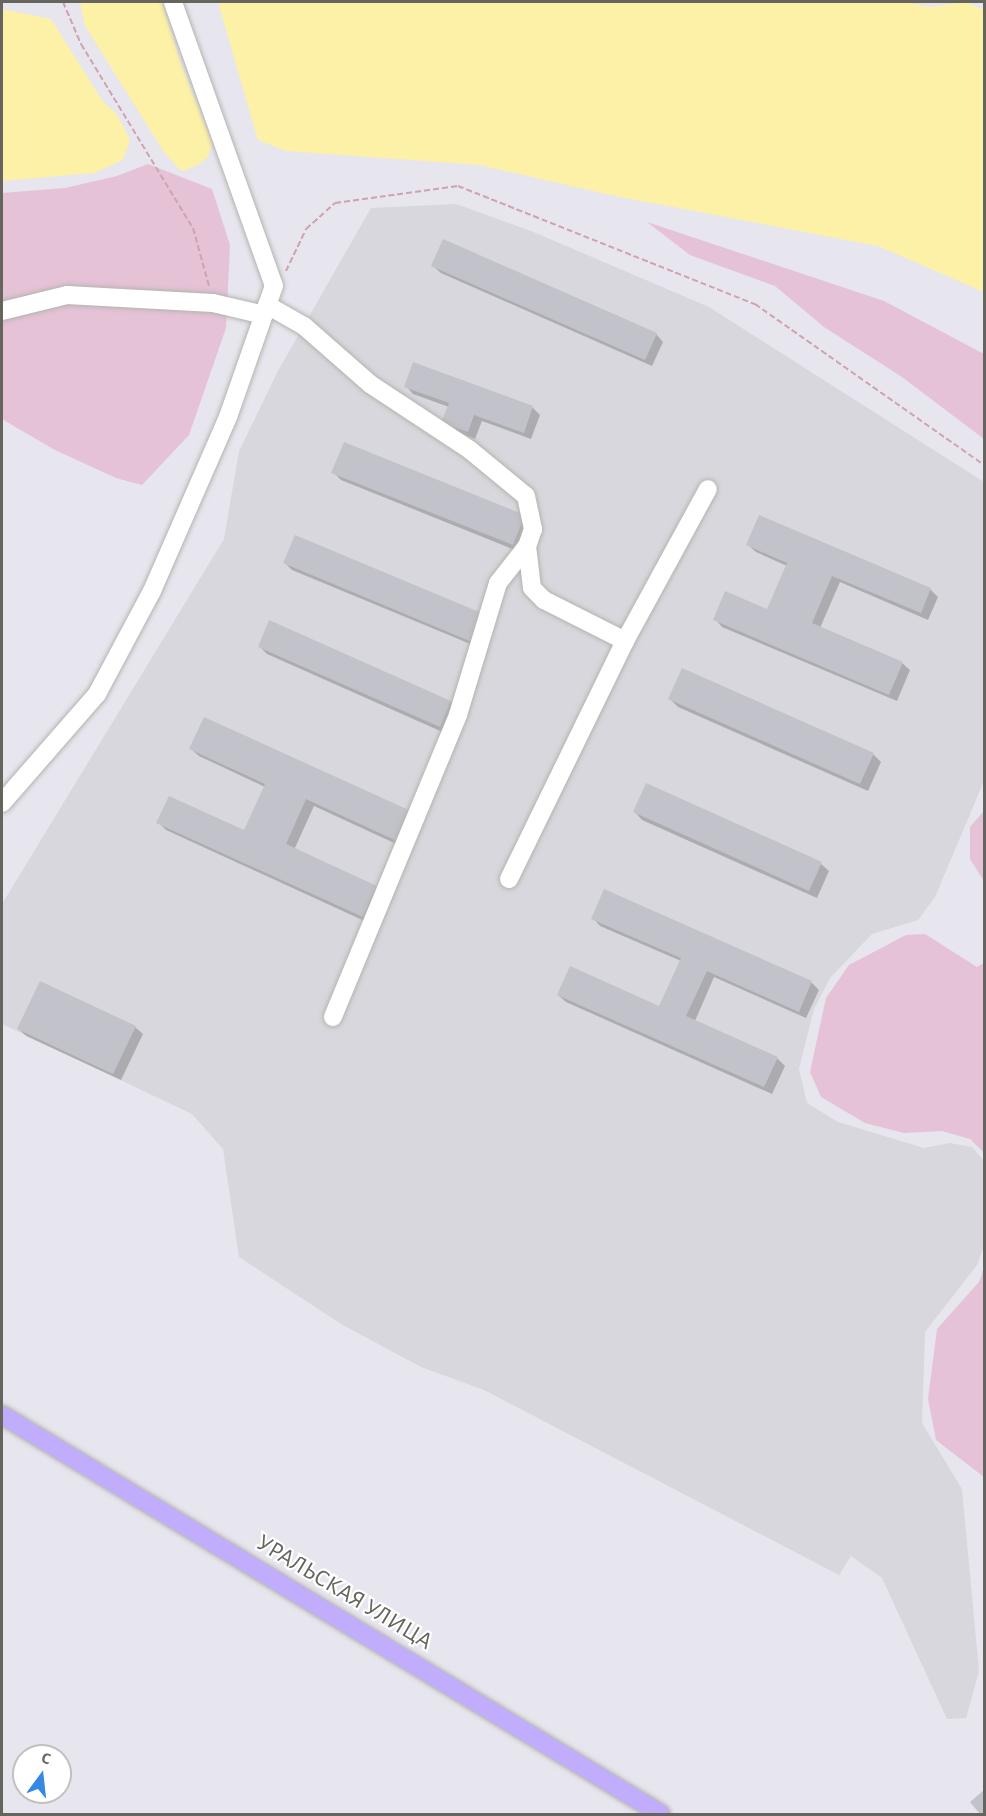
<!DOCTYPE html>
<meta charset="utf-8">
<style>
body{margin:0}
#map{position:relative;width:986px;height:1816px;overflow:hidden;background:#e7e5ee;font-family:"Alegreya Sans",sans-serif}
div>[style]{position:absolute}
.industrial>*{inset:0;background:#d8d7dd}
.green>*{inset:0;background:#e5c2d6}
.water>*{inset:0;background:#fcf1a7}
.shadow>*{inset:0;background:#0003}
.building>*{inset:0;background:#c2c2ca}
.path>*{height:2px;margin-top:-1px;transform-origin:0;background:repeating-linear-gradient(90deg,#d0a2af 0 6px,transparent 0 9px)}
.roads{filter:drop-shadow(0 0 2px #b4b4ae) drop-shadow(0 0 2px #b4b4ae)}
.minor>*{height:18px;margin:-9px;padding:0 9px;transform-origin:9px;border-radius:9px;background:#fff}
.major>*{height:18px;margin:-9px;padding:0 9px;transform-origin:9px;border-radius:9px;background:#c2acfc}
span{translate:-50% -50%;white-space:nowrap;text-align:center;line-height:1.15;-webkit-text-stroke:4.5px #fff;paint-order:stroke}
.street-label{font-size:24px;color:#65655d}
.frame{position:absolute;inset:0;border:3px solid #65655d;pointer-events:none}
.north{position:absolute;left:12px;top:1744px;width:60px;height:60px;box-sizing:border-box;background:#fff;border:2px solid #c1c1be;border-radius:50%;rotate:15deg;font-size:16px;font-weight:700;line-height:24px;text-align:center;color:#65655d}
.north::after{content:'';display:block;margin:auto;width:21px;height:27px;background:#3689e3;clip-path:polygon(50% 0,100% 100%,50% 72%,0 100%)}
</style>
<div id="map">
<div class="industrial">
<i style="clip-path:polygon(456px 204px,531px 231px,709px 307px,984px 482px,984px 781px,935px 897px,918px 920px,872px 934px,830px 978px,814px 1009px,799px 1069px,807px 1103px,838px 1122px,924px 1148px,950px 1143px,972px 1147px,984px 1161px,984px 1246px,977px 1265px,925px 1332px,922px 1423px,962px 1489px,979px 1671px,966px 1718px,947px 1719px,882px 1578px,851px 1556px,839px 1575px,484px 1390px,421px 1367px,341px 1324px,239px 1257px,223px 1149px,192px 1114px,2px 1024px,2px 904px,224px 539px,239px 451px,279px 369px,371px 208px)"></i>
</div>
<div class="green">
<i style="clip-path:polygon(148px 164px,212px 189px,230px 245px,226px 328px,189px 435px,142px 485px,116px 478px,53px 449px,2px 419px,2px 193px,65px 188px,117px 176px)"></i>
<i style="clip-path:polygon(647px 222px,884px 301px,984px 354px,984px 439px,902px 377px,824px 327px,775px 286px,690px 255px)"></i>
<i style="clip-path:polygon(984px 811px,984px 881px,970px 859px,970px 827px)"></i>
<i style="clip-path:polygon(925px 934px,977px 967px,984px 963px,984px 1153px,970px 1139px,942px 1131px,904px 1133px,865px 1123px,821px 1097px,810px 1072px,826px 998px,849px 965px,906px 935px)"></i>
<i style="clip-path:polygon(984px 1267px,984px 1477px,936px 1440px,928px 1399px,937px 1329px,979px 1282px)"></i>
</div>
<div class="water">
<i style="clip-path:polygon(80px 2px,162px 2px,180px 61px,212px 143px,208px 157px,196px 166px,181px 171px,164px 152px,85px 26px)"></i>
<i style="clip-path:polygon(221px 2px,906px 2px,930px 7px,965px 2px,984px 10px,984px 292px,878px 246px,615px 196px,480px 165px,286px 151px,258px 140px,219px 6px)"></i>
<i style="clip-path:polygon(2px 9px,51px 19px,103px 102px,116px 113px,130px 140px,123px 160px,94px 173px,2px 181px)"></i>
</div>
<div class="shadow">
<i style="clip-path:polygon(433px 266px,656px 334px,663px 342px,652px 366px,441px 273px)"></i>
<i style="clip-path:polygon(414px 364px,533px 408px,540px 415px,531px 439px,482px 421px,475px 439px,451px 430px,443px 422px,449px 407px,413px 394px,406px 386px)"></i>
<i style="clip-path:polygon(333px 472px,532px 523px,520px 552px,341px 480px)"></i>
<i style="clip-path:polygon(760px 517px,931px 590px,938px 597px,928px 620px,840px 582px,820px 628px,902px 663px,910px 670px,897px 701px,722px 627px,715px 619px,768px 611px,787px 566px,756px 552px,748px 545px)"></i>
<i style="clip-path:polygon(285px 563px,483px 615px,480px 648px,292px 570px)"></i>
<i style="clip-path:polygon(259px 646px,451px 702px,458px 709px,447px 734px,267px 654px)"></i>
<i style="clip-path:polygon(670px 699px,873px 754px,881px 762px,868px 791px,678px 707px)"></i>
<i style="clip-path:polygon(191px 749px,410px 813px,405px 848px,314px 806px,294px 850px,376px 888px,384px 895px,371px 924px,166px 830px,158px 822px,245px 832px,265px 787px,199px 756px)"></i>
<i style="clip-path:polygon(647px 785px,821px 864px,829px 871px,817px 898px,642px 820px,635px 812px)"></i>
<i style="clip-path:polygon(593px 918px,811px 982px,819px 990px,806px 1018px,714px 977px,695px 1021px,777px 1058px,785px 1066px,772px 1094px,566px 1002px,558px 995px,660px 1008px,681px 961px,600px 926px)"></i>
<i style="clip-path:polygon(135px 1027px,143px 1034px,121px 1080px,26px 1036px,19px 1029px)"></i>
</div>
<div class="building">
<i style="clip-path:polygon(443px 239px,657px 333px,645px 360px,431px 266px)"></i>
<i style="clip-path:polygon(413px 362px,533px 406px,524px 433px,474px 415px,468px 432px,441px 423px,449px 403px,404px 387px)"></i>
<i style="clip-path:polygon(344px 442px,525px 515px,513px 545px,331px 473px)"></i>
<i style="clip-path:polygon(759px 515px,931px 588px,921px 613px,832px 576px,812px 623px,903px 662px,889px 695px,713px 620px,725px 591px,767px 609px,787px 563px,746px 545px)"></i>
<i style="clip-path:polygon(295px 535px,484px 614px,472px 642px,283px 563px)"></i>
<i style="clip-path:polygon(269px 620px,451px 701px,440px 727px,258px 647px)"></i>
<i style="clip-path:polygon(682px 668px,874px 753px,860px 784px,668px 699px)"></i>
<i style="clip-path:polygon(204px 717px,411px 811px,397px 841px,306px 799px,286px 844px,377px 886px,363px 917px,156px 823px,169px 796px,244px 830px,265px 784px,189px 749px)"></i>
<i style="clip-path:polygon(646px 783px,822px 862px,809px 891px,633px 812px)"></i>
<i style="clip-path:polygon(604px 889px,812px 981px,799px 1012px,707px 971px,686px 1016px,778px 1057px,764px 1087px,557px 995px,570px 966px,659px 1006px,681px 958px,591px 919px)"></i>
<i style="clip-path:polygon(40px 981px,136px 1026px,113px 1074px,17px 1029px)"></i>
<i style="clip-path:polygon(984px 1790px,984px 1814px,980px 1814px,970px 1802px)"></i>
</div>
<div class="path">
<i style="left:63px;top:2px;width:46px;rotate:66.8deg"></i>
<i style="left:81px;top:44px;width:215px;rotate:58.7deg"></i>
<i style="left:193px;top:228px;width:60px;rotate:74.6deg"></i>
<i style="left:286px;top:271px;width:47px;rotate:-64.5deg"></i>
<i style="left:306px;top:229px;width:39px;rotate:-42deg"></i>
<i style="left:335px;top:203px;width:124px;rotate:-7.9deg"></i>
<i style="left:458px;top:186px;width:320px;rotate:21.7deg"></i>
<i style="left:755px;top:304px;width:280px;rotate:35.1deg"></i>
</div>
<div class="roads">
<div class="minor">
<i style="left:267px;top:305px;width:43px;rotate:29.6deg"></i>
<i style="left:304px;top:326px;width:88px;rotate:41.3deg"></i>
<i style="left:370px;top:384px;width:120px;rotate:33.4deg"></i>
<i style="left:470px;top:450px;width:72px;rotate:39.4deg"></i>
<i style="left:526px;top:496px;width:34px;rotate:78deg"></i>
<i style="left:533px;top:529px;width:18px;rotate:109deg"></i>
<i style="left:527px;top:546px;width:47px;rotate:128.1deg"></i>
<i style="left:498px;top:583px;width:138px;rotate:106.9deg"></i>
<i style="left:458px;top:715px;width:327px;rotate:112.5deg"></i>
<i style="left:2px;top:311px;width:67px;rotate:-13.8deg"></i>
<i style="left:67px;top:295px;width:146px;rotate:3.1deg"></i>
<i style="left:213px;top:303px;width:52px;rotate:13.2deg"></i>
<i style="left:527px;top:546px;width:42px;rotate:83.2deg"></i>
<i style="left:532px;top:588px;width:17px;rotate:45deg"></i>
<i style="left:544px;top:600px;width:91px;rotate:26.8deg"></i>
<i style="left:2px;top:803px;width:145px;rotate:-48.9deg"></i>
<i style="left:97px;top:694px;width:117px;rotate:-61.9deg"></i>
<i style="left:152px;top:591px;width:190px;rotate:-66.4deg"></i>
<i style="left:228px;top:417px;width:139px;rotate:-70.7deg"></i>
<i style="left:274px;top:286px;width:301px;rotate:-109.6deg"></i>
<i style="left:509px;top:879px;width:265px;rotate:-64deg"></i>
<i style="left:625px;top:641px;width:173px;rotate:-61.4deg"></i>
</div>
<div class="major">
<i style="left:2px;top:1415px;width:770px;rotate:31.19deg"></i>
</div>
</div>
<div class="street-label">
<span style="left:344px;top:1593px;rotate:31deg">УРАЛЬСКАЯ УЛИЦА</span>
</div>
<div class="frame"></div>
<div class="north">С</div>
</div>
